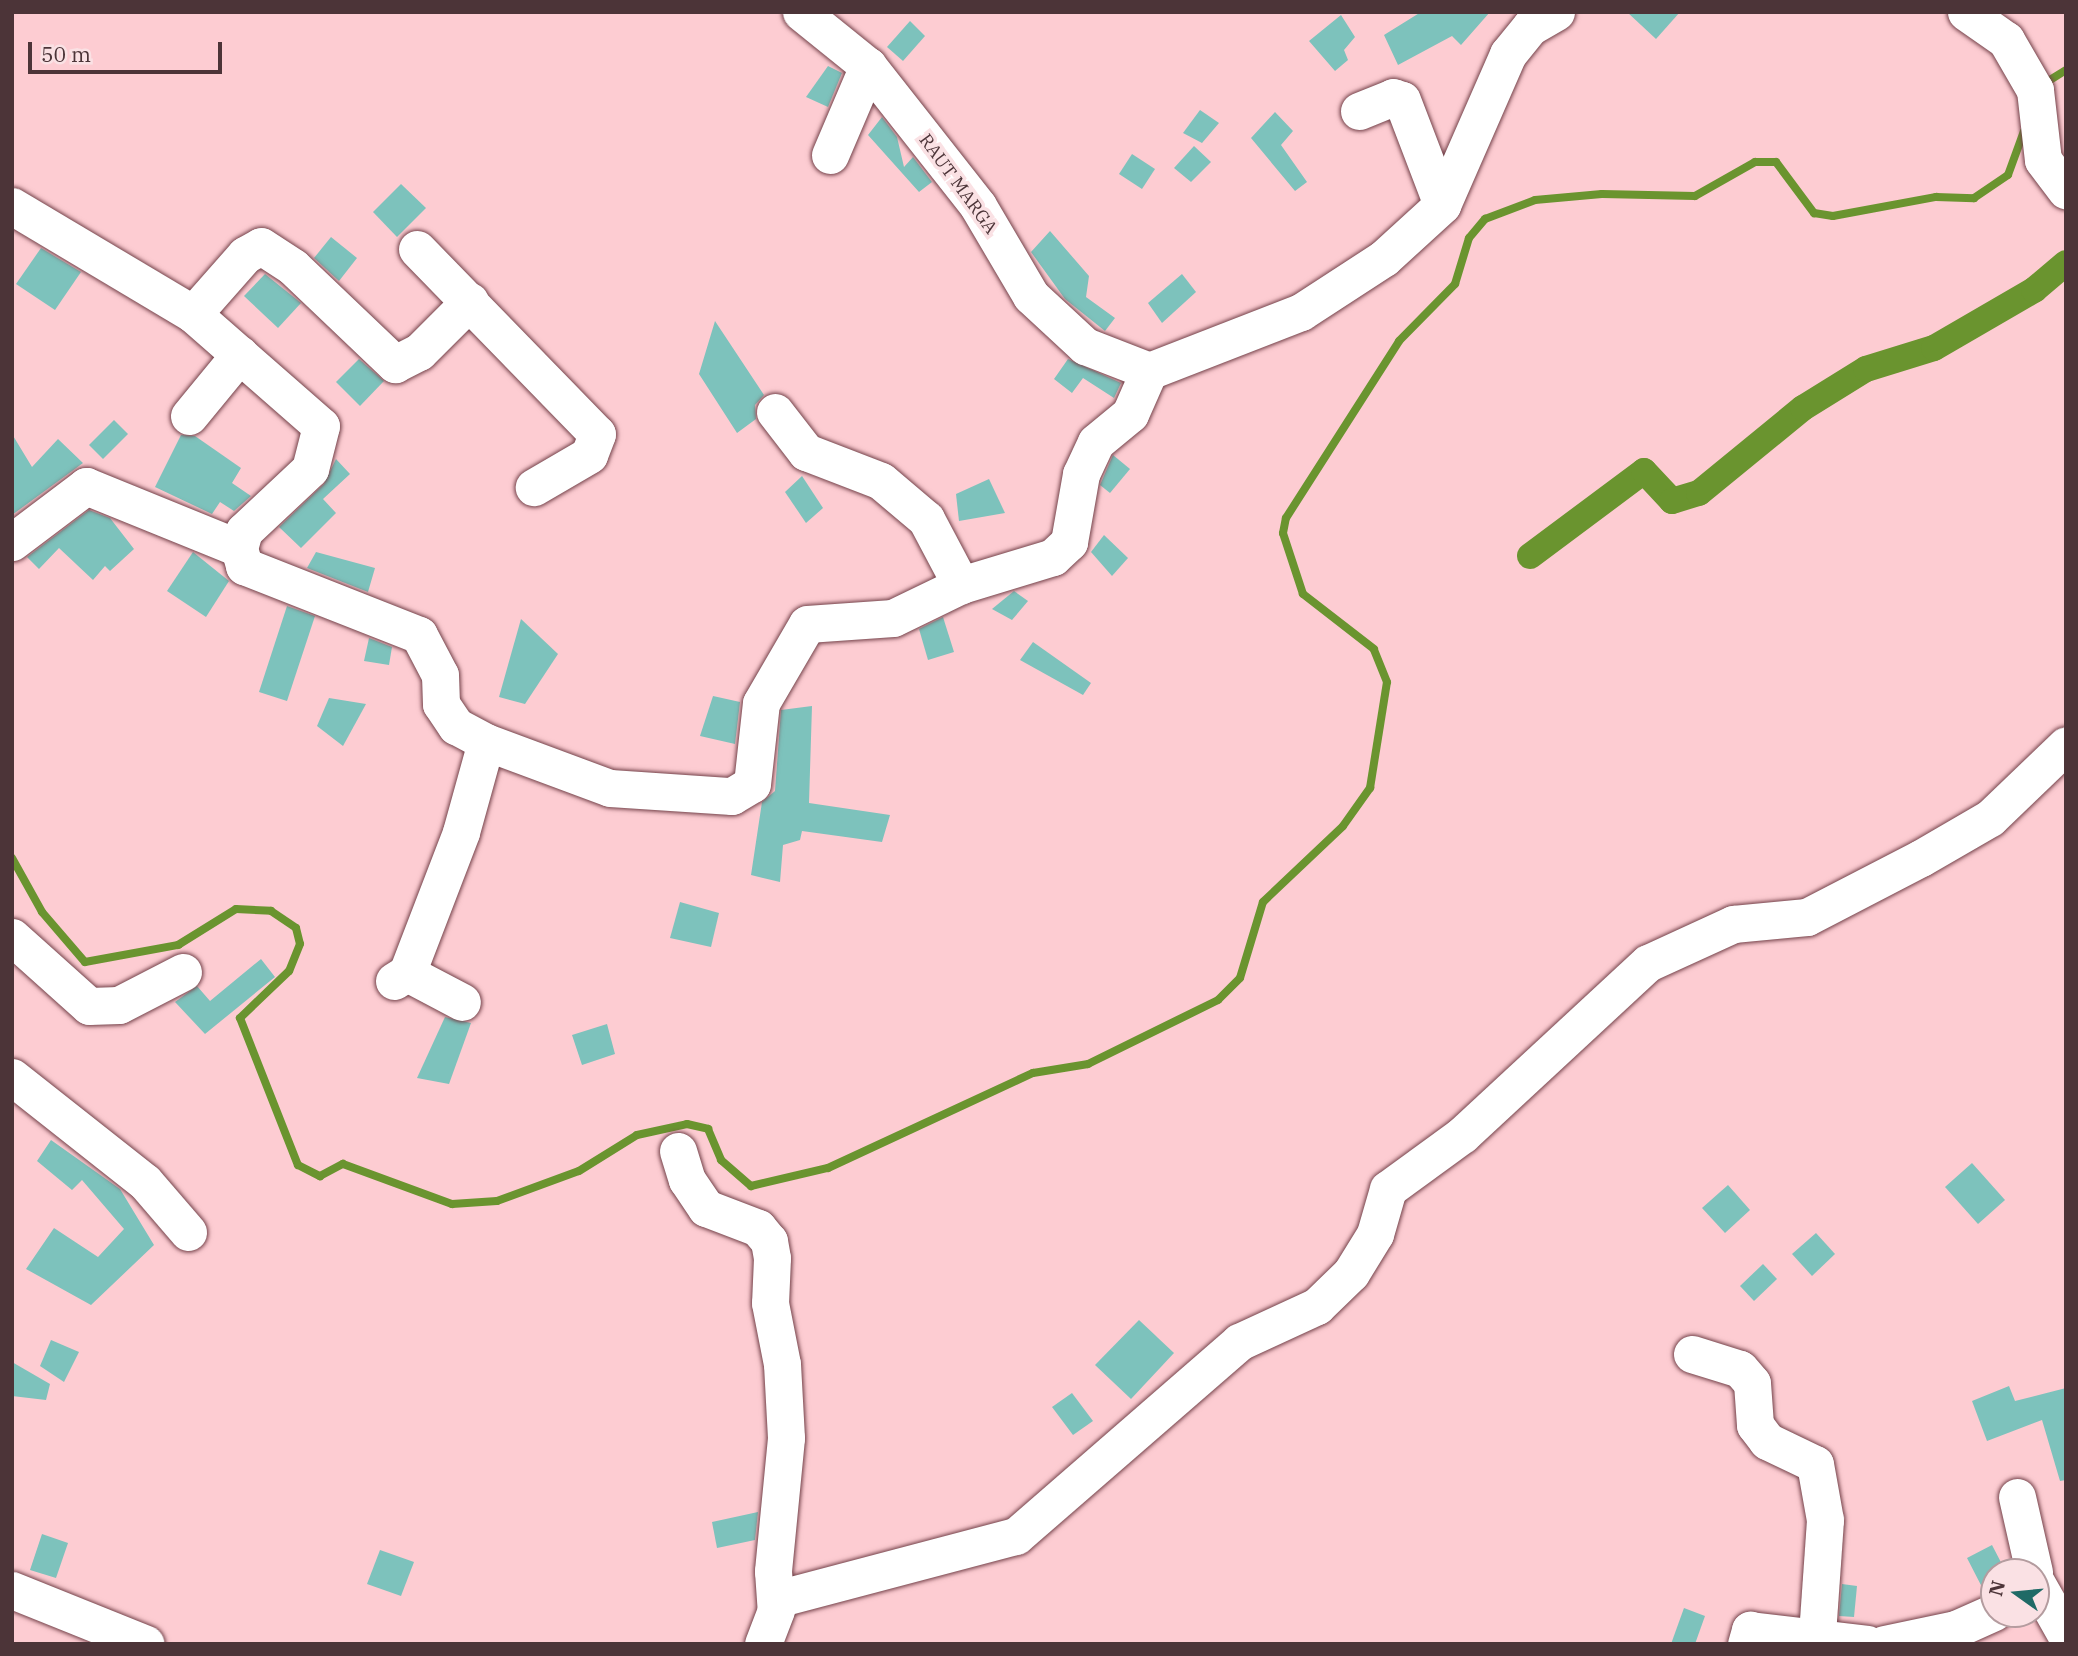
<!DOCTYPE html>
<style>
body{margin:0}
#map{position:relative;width:2078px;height:1656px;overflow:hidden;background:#fdccd2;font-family:"IBM Plex Serif",serif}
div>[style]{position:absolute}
.stream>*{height:8px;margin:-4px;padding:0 4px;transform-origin:4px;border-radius:4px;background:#6a942f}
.canal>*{height:26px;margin:-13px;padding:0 13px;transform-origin:13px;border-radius:13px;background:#6a942f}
.building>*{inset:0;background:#7dc2bc}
.roads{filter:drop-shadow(0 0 2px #74424a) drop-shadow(0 0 2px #74424a)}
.minor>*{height:37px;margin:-18.5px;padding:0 18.5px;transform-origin:18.5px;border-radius:18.5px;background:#fff}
span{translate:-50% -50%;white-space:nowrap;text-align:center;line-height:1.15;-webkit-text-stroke:7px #fae1e4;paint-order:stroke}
.street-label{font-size:18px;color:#4c3438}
.frame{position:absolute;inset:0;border:14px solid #4c3438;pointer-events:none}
.north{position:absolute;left:1980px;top:1558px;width:70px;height:70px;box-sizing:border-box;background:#fae1e4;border:2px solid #b49c9f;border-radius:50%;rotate:285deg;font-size:19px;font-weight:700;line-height:28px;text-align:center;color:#4c3438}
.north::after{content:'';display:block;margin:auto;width:24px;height:32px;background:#1f6a66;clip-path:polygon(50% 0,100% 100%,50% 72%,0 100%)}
.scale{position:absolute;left:28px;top:42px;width:194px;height:32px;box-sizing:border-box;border:4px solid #4c3438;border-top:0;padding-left:9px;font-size:21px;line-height:24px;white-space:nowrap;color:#4c3438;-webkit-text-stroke:5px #fae1e4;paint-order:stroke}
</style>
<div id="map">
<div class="stream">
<i style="left:2042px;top:85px;width:28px;rotate:-32deg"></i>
<i style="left:12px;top:858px;width:62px;rotate:60.9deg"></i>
<i style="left:42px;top:912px;width:66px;rotate:49.3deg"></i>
<i style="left:85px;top:962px;width:95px;rotate:-10.4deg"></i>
<i style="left:178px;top:945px;width:68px;rotate:-31.8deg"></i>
<i style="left:236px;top:909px;width:35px;rotate:3deg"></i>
<i style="left:271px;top:911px;width:30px;rotate:34deg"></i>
<i style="left:296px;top:928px;width:16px;rotate:76deg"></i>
<i style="left:300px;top:944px;width:29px;rotate:112deg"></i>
<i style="left:289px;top:971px;width:68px;rotate:136.2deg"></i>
<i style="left:240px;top:1018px;width:158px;rotate:68.5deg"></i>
<i style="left:298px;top:1165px;width:25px;rotate:27deg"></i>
<i style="left:320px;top:1176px;width:26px;rotate:-28deg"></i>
<i style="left:343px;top:1164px;width:116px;rotate:20.2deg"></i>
<i style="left:452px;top:1204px;width:45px;rotate:-3.8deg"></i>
<i style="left:497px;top:1201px;width:87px;rotate:-20.1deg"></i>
<i style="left:579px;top:1171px;width:68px;rotate:-31.8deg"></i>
<i style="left:637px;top:1135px;width:51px;rotate:-12.4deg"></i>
<i style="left:687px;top:1124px;width:22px;rotate:13deg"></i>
<i style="left:708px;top:1129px;width:34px;rotate:67deg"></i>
<i style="left:721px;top:1160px;width:40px;rotate:41deg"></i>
<i style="left:751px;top:1186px;width:79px;rotate:-13.2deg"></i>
<i style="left:828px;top:1168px;width:226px;rotate:-24.9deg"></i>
<i style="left:1033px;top:1073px;width:56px;rotate:-9.3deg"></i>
<i style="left:1088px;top:1064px;width:145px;rotate:-26.2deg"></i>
<i style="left:1218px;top:1000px;width:31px;rotate:-45deg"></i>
<i style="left:1240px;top:978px;width:79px;rotate:-73.2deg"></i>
<i style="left:1263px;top:902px;width:110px;rotate:-43.5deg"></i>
<i style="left:1343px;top:826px;width:47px;rotate:-54.6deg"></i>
<i style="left:1370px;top:788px;width:107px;rotate:-80.9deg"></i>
<i style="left:1387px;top:682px;width:35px;rotate:-112deg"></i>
<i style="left:1374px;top:649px;width:90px;rotate:-142.2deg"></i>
<i style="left:1303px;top:594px;width:64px;rotate:-108.2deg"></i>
<i style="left:1283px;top:533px;width:15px;rotate:-79deg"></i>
<i style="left:1286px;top:518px;width:210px;rotate:-57.4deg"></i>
<i style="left:1399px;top:341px;width:80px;rotate:-45.5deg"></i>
<i style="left:1455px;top:284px;width:48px;rotate:-73.1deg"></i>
<i style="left:1469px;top:238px;width:25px;rotate:-50deg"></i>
<i style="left:1485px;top:219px;width:53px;rotate:-20.8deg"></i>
<i style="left:1535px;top:200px;width:67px;rotate:-5.1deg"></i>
<i style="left:1602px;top:194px;width:93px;rotate:1.2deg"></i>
<i style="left:1695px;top:196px;width:69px;rotate:-29.5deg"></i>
<i style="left:1755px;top:162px;width:21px"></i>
<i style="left:1776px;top:162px;width:64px;rotate:53.3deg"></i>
<i style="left:1814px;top:213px;width:19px;rotate:9deg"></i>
<i style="left:1833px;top:216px;width:105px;rotate:-10.5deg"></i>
<i style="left:1936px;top:197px;width:38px;rotate:2deg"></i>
<i style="left:1974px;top:198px;width:41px;rotate:-34.1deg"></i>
<i style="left:2008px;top:175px;width:47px;rotate:-70deg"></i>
</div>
<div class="canal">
<i style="left:1530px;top:556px;width:142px;rotate:-36.7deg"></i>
<i style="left:1644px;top:471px;width:41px;rotate:47deg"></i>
<i style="left:1672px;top:501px;width:28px;rotate:-17deg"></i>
<i style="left:1699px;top:493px;width:134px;rotate:-39.3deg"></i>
<i style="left:1803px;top:408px;width:74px;rotate:-31.8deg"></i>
<i style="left:1866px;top:369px;width:71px;rotate:-17.2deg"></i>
<i style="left:1934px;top:348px;width:116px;rotate:-30.1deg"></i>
<i style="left:2034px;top:290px;width:42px;rotate:-40.2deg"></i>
</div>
<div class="building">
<i style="clip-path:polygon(1421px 12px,1490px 12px,1461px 45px,1452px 36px,1398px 65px,1384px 35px)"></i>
<i style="clip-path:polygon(1627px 12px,1680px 12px,1656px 39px)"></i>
<i style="clip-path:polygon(1341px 15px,1355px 37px,1344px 50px,1348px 60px,1335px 71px,1309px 41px)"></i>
<i style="clip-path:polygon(910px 21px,925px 36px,903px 61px,887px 47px)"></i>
<i style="clip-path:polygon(828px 66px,842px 73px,828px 107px,806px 97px)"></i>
<i style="clip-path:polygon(1200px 110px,1219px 123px,1202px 143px,1183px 133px)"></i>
<i style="clip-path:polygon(1275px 112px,1293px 131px,1281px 145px,1307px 182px,1295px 191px,1251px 138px)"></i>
<i style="clip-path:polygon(882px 117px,897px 137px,904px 167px,913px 157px,932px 182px,919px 192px,868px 135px)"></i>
<i style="clip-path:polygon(1194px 146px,1211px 162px,1191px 182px,1174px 168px)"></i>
<i style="clip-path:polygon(1132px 154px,1155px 169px,1142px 189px,1119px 174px)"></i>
<i style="clip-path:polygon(401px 184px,426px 208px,397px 237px,373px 212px)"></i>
<i style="clip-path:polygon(1050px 231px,1089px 276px,1086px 297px,1115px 318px,1105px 331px,1065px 299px,1031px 252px)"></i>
<i style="clip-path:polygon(331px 237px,357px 258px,339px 281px,314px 258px)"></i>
<i style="clip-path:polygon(41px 248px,81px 272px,55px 310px,16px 284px)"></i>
<i style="clip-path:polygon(265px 274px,301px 303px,278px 328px,244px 296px)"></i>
<i style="clip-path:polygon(1182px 274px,1196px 292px,1162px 323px,1148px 303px)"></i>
<i style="clip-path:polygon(715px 321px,764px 395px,755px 405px,756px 419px,737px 433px,699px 374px)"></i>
<i style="clip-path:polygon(359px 359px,384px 381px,360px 406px,336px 382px)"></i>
<i style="clip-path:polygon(1068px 359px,1121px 383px,1114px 398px,1083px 378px,1072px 393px,1054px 379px)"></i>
<i style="clip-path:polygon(114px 420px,128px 434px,103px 459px,89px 445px)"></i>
<i style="clip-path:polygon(12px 434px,32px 467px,58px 439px,83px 463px,12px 515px)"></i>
<i style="clip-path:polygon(181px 435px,195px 436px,241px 468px,232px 483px,251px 496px,234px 511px,220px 502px,212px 514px,155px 487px)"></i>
<i style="clip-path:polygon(1113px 455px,1130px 469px,1110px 493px,1100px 485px)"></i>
<i style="clip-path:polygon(336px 459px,350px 474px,323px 499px,336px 513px,301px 548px,279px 527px,324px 484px)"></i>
<i style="clip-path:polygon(802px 476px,823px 508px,806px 523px,785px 492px)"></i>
<i style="clip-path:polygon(989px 479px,1005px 513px,959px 521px,956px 494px)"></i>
<i style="clip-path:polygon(89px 510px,110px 518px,134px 549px,110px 571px,105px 566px,93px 580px,59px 548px,39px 569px,27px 557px)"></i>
<i style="clip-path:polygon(1104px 535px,1128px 558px,1112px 576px,1091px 552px)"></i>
<i style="clip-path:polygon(193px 552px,229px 581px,206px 617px,167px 591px)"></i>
<i style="clip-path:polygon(316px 552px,375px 568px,368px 592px,307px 568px)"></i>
<i style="clip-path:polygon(1014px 591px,1028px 601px,1012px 620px,992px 609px)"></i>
<i style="clip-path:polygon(287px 606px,315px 616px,287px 701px,259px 692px)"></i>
<i style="clip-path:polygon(943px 617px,954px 652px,928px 660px,919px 629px)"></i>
<i style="clip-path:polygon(521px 619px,558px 654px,525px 704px,499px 697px)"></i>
<i style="clip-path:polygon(369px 638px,392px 647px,389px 665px,364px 661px)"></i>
<i style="clip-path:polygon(1033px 642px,1091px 683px,1083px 695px,1020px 660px)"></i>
<i style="clip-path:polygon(713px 696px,740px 702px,735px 744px,700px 736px)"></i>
<i style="clip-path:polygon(329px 698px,366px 704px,343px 746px,317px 726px)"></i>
<i style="clip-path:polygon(812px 706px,809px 803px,890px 815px,882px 842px,802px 831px,800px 840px,783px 845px,780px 882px,751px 875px,762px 802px,775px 791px,781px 710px)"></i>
<i style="clip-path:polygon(680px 902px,719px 913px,711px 947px,670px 938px)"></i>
<i style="clip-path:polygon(261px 959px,275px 977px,205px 1034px,175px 1002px,197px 986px,210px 1001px)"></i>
<i style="clip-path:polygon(445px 1017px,471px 1023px,449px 1084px,417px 1078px)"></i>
<i style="clip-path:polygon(607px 1024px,615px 1054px,582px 1065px,572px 1035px)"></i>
<i style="clip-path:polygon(51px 1140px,120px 1189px,154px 1245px,91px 1305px,26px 1269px,54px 1228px,98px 1257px,124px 1229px,82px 1180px,72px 1190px,37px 1161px)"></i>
<i style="clip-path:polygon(1972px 1163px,2005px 1200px,1978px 1224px,1945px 1187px)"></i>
<i style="clip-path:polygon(1728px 1185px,1750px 1210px,1725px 1233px,1702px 1208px)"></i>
<i style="clip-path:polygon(1816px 1233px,1835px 1254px,1812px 1276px,1792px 1254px)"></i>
<i style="clip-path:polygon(1763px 1264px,1777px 1279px,1754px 1301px,1740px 1286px)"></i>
<i style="clip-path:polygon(1139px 1320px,1174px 1353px,1131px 1399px,1095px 1365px)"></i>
<i style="clip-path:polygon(51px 1340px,79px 1352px,64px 1382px,40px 1366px)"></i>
<i style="clip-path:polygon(12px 1362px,50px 1384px,46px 1400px,12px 1396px)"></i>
<i style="clip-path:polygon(2009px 1386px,2015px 1401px,2066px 1388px,2066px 1480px,2060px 1481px,2042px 1420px,1987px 1441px,1972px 1401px)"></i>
<i style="clip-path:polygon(1072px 1393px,1093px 1421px,1073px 1435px,1052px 1407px)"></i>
<i style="clip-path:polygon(758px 1512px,755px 1540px,717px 1548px,712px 1522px)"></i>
<i style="clip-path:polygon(42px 1534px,68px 1543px,56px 1578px,30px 1570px)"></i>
<i style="clip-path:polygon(1992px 1545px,2006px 1572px,1994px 1572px,1994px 1591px,1985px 1593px,1967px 1558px)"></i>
<i style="clip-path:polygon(380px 1550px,414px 1562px,401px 1596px,367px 1584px)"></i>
<i style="clip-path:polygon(1842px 1584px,1857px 1586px,1854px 1617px,1839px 1616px)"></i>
<i style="clip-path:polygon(1684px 1608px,1705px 1616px,1695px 1644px,1671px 1644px)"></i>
</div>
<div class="roads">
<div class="minor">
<i style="left:801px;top:12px;width:86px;rotate:38.9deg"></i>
<i style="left:868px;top:66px;width:178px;rotate:51.8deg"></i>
<i style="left:978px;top:206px;width:104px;rotate:59.5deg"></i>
<i style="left:1031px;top:296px;width:74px;rotate:42.8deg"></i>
<i style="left:1085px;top:346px;width:69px;rotate:21.3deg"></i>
<i style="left:1966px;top:12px;width:49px;rotate:35deg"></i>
<i style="left:2006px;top:40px;width:58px;rotate:59.9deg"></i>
<i style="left:2035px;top:90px;width:70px;rotate:83.5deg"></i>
<i style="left:2043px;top:160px;width:38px;rotate:53deg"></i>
<i style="left:1359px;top:111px;width:37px;rotate:-22deg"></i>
<i style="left:1393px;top:97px;width:9px;rotate:18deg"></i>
<i style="left:1402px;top:100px;width:112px;rotate:69.1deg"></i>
<i style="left:830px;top:155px;width:97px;rotate:-66.9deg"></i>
<i style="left:12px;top:206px;width:211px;rotate:30.8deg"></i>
<i style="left:193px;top:314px;width:170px;rotate:41.2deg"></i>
<i style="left:321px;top:426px;width:44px;rotate:104.3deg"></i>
<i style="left:310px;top:469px;width:91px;rotate:136.8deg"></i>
<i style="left:244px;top:531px;width:18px;rotate:106deg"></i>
<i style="left:239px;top:548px;width:19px;rotate:74deg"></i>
<i style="left:244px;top:566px;width:188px;rotate:21.5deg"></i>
<i style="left:419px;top:635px;width:45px;rotate:62.3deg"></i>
<i style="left:440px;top:675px;width:29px;rotate:88deg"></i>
<i style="left:441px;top:704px;width:27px;rotate:56deg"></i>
<i style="left:456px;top:726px;width:34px;rotate:28deg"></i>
<i style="left:486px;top:742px;width:132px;rotate:20.4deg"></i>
<i style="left:610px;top:788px;width:122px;rotate:3.8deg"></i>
<i style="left:732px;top:796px;width:23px;rotate:-31deg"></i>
<i style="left:752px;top:784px;width:81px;rotate:-83.7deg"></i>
<i style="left:761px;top:703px;width:91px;rotate:-59.8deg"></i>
<i style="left:807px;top:624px;width:86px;rotate:-4deg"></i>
<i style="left:893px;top:618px;width:76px;rotate:-25.9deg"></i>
<i style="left:961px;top:585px;width:96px;rotate:-16.9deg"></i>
<i style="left:1053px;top:557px;width:22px;rotate:-43deg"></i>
<i style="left:1069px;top:542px;width:69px;rotate:-80deg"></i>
<i style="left:1081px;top:474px;width:35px;rotate:-65deg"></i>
<i style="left:1096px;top:442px;width:44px;rotate:-39.5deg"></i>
<i style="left:1130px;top:414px;width:47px;rotate:-66.2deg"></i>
<i style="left:1149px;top:371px;width:163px;rotate:-21.2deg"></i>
<i style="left:1301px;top:312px;width:99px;rotate:-33deg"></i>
<i style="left:1384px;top:258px;width:79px;rotate:-42.4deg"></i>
<i style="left:1442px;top:205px;width:165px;rotate:-66.4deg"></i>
<i style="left:1508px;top:54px;width:35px;rotate:-51deg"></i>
<i style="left:1530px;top:27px;width:30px;rotate:-30deg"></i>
<i style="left:417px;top:249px;width:258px;rotate:45.8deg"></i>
<i style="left:597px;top:434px;width:22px;rotate:111deg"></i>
<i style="left:589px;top:455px;width:64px;rotate:149.8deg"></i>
<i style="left:193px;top:314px;width:79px;rotate:-48.6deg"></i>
<i style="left:245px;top:255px;width:18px;rotate:-29deg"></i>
<i style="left:261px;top:246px;width:38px;rotate:33deg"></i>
<i style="left:293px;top:267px;width:141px;rotate:43.6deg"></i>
<i style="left:395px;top:364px;width:27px;rotate:-27deg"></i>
<i style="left:419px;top:352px;width:72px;rotate:-45deg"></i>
<i style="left:775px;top:412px;width:51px;rotate:52.2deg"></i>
<i style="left:806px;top:452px;width:80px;rotate:21.1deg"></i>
<i style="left:881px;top:481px;width:59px;rotate:40.2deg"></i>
<i style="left:926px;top:519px;width:75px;rotate:62.1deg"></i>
<i style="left:189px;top:416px;width:80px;rotate:-50.6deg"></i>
<i style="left:12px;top:542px;width:93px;rotate:-37.1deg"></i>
<i style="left:86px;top:486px;width:165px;rotate:22.1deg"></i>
<i style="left:12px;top:937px;width:103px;rotate:41.9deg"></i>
<i style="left:89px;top:1006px;width:30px;rotate:-2deg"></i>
<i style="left:119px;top:1005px;width:72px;rotate:-27.3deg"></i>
<i style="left:407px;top:973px;width:62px;rotate:27.8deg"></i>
<i style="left:394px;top:981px;width:15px;rotate:-32deg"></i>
<i style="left:407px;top:973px;width:151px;rotate:-69deg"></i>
<i style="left:461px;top:832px;width:93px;rotate:-74.5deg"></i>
<i style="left:12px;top:1077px;width:169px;rotate:38.3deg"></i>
<i style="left:145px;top:1182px;width:66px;rotate:49.3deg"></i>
<i style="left:678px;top:1151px;width:30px;rotate:73deg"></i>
<i style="left:687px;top:1180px;width:34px;rotate:56deg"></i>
<i style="left:706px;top:1208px;width:56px;rotate:21deg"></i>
<i style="left:758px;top:1228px;width:17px;rotate:50deg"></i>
<i style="left:769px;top:1241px;width:17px;rotate:80deg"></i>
<i style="left:772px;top:1258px;width:45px;rotate:92.5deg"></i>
<i style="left:770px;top:1303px;width:62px;rotate:78.9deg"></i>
<i style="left:782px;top:1364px;width:74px;rotate:86.9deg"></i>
<i style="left:786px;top:1438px;width:134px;rotate:95.6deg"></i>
<i style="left:773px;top:1571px;width:39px;rotate:86deg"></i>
<i style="left:776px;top:1610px;width:36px;rotate:111deg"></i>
<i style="left:1692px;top:1354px;width:50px;rotate:17.4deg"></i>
<i style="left:1740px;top:1369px;width:18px;rotate:49deg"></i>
<i style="left:1752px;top:1383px;width:42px;rotate:85.9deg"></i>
<i style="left:1755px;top:1425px;width:20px;rotate:53deg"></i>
<i style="left:1767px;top:1441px;width:53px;rotate:25.6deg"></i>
<i style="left:1815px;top:1464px;width:57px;rotate:79.9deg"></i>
<i style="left:1825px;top:1520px;width:113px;rotate:94deg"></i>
<i style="left:2017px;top:1497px;width:77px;rotate:77.2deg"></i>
<i style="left:2036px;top:1582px;width:61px;rotate:60.5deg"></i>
<i style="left:12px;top:1590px;width:144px;rotate:21.9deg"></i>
<i style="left:777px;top:1599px;width:247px;rotate:-14.8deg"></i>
<i style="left:1016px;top:1536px;width:296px;rotate:-41deg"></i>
<i style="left:1239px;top:1342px;width:86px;rotate:-24.8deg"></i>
<i style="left:1317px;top:1306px;width:47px;rotate:-44.1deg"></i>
<i style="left:1351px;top:1273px;width:46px;rotate:-58.4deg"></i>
<i style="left:1375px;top:1234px;width:47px;rotate:-73.9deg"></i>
<i style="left:1388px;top:1189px;width:92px;rotate:-36.1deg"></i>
<i style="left:1462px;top:1135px;width:253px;rotate:-42.8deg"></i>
<i style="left:1648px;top:963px;width:94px;rotate:-24.6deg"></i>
<i style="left:1733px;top:924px;width:74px;rotate:-5.4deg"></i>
<i style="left:1807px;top:917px;width:128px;rotate:-27.4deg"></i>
<i style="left:1921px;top:858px;width:80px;rotate:-30.1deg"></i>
<i style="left:1990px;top:818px;width:105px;rotate:-43.8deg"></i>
<i style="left:1746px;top:1644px;width:15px;rotate:-74deg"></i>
<i style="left:1750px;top:1630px;width:118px;rotate:6.8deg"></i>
<i style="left:1884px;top:1644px;width:74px;rotate:-11.8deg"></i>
<i style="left:1956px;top:1629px;width:42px;rotate:-24.1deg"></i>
</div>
</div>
<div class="street-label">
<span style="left:958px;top:184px;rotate:54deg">RAUT MARGA</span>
</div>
<div class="frame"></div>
<div class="north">N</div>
<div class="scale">50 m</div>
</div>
